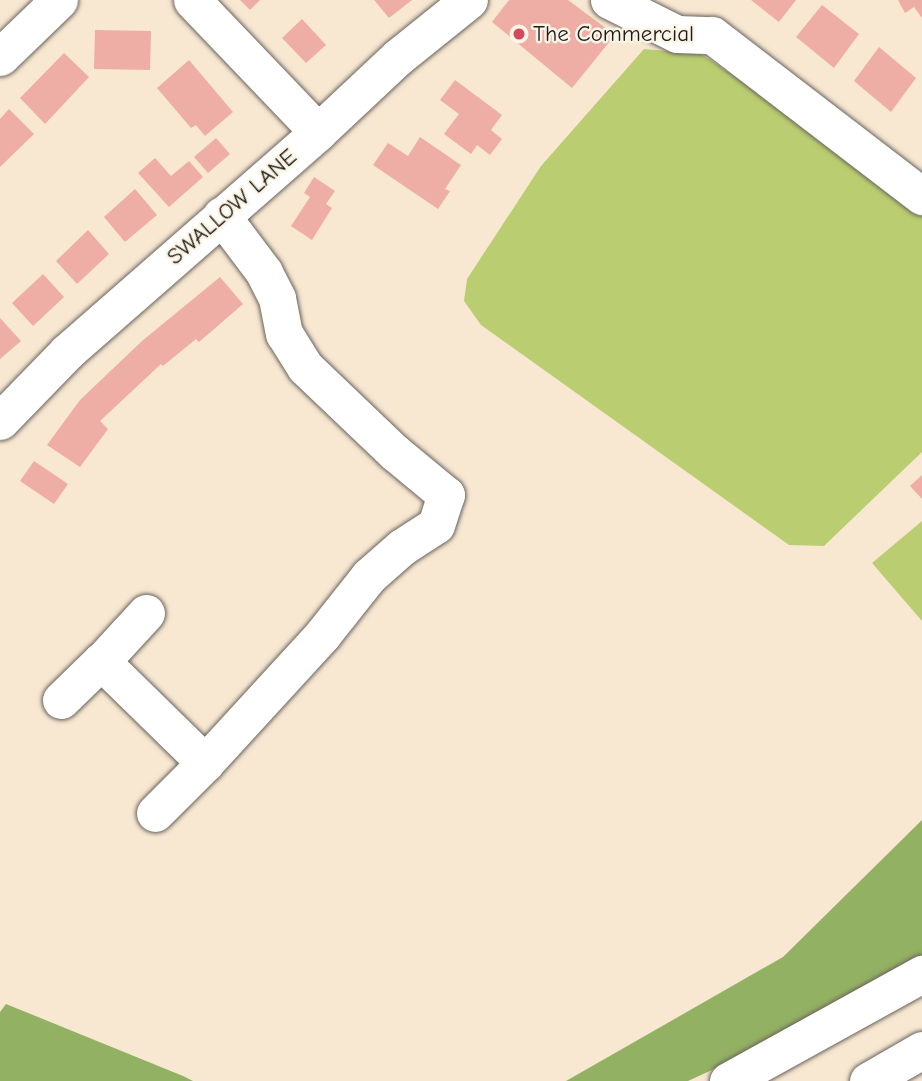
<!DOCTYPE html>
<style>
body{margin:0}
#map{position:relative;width:922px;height:1081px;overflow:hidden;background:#f8e8d2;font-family:"Comic Neue",sans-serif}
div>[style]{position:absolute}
.green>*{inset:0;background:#bace71}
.forest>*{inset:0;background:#93b163}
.building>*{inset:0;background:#eeada5}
.roads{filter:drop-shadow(0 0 2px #69635c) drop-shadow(0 0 2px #69635c)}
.minor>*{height:37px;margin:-18.5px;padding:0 18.5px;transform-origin:18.5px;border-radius:18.5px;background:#fff}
.dots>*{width:19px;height:19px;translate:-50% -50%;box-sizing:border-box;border:4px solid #fcf5e5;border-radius:50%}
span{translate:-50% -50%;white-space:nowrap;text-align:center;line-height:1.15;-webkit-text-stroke:5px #fcf5e5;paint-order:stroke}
.poi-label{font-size:23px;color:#1c1c1c}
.left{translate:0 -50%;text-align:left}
.street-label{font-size:23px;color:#1c1c1c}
</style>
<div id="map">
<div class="green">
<i style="clip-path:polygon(644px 49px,701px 54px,844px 149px,922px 210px,922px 452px,824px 546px,789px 545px,481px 325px,464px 301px,467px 279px,541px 166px)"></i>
<i style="clip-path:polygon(922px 521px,922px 621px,872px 563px)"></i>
</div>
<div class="forest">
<i style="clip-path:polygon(922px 820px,922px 988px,824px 1019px,688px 1081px,566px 1081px,783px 957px)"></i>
<i style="clip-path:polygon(6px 1004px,183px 1076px,193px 1081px,0 1081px,0 1012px)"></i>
</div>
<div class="building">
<i style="clip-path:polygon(240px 0,260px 0,250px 10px)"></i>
<i style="clip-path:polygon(374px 0,412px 0,389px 18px)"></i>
<i style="clip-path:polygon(509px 0,568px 0,615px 35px,572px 88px,492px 22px)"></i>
<i style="clip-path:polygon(751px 0,796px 0,779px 22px)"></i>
<i style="clip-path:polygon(898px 0,922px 0,922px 18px,914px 7px,905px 13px)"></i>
<i style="clip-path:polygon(822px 5px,859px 34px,834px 68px,796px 37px)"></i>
<i style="clip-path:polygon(302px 19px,326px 45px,306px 63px,282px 38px)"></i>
<i style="clip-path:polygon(95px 30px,151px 31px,150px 70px,94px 69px)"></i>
<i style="clip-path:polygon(879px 47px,916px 78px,891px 112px,854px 81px)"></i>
<i style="clip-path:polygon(64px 53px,89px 77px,45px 124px,20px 98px)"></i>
<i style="clip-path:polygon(189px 60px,233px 112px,205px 136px,196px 125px,191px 128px,157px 88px)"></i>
<i style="clip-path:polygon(455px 80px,502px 115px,491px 130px,502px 139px,490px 155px,477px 145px,471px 154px,444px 134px,459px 114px,440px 100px)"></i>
<i style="clip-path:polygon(9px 109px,34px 134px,0 167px,0 119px)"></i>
<i style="clip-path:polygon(420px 137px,461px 165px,445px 189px,450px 191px,438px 209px,373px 165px,388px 143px,408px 156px)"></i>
<i style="clip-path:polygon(216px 138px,230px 154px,208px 173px,194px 157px)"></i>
<i style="clip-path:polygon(155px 158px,171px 176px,189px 161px,203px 177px,169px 207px,138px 173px)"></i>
<i style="clip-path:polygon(314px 177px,335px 191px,326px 204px,332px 208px,312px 240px,291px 226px,310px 197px,304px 193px)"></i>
<i style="clip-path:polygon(135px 189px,157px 215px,125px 242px,104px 217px)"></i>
<i style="clip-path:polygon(88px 230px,109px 254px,77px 284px,56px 261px)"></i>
<i style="clip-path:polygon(43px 274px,64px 297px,33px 326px,12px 303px)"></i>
<i style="clip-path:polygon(220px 277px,243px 304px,199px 342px,196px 339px,163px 366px,161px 364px,100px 421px,108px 429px,80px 467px,47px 445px,80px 400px,142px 341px)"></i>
<i style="clip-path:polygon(0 318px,21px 341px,0 359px)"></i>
<i style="clip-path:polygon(34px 461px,68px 484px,54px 504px,20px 481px)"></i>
<i style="clip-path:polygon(922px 475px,922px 499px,910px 486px)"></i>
</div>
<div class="roads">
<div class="minor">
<i style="left:192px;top:0;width:182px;rotate:46.3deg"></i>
<i style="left:609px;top:0;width:76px;rotate:26.6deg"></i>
<i style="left:677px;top:34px;width:35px;rotate:2deg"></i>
<i style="left:712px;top:35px;width:265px;rotate:37.5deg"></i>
<i style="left:0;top:57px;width:82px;rotate:-44deg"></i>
<i style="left:0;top:421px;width:96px;rotate:-45.8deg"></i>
<i style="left:67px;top:352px;width:334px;rotate:-41.2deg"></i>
<i style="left:318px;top:132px;width:110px;rotate:-43.2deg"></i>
<i style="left:398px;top:57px;width:91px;rotate:-38.8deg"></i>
<i style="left:100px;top:663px;width:68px;rotate:-47.4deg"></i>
<i style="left:61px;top:700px;width:56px;rotate:-44.3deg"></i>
<i style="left:101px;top:661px;width:146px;rotate:44.4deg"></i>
<i style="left:205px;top:763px;width:175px;rotate:-47.5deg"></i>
<i style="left:323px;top:634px;width:74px;rotate:-51.6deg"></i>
<i style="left:369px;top:576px;width:44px;rotate:-41.3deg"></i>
<i style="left:402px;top:547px;width:40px;rotate:-32.9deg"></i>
<i style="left:436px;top:525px;width:32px;rotate:-72deg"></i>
<i style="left:446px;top:495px;width:67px;rotate:-140.4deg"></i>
<i style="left:394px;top:452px;width:123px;rotate:-136.3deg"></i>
<i style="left:305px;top:367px;width:39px;rotate:-122deg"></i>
<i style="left:284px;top:334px;width:37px;rotate:-101deg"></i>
<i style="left:277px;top:298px;width:29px;rotate:-117deg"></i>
<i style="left:264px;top:272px;width:71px;rotate:-127deg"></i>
<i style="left:155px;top:813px;width:71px;rotate:-45deg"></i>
<i style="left:728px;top:1081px;width:222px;rotate:-28.9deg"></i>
<i style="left:868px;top:1081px;width:62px;rotate:-29.9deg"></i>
</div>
</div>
<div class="dots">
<i style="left:519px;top:34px;background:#d1495b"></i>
</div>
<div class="poi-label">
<span class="left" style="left:533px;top:34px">The Commercial</span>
</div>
<div class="street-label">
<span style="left:232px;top:207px;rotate:-41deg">SWALLOW LANE</span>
</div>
</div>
